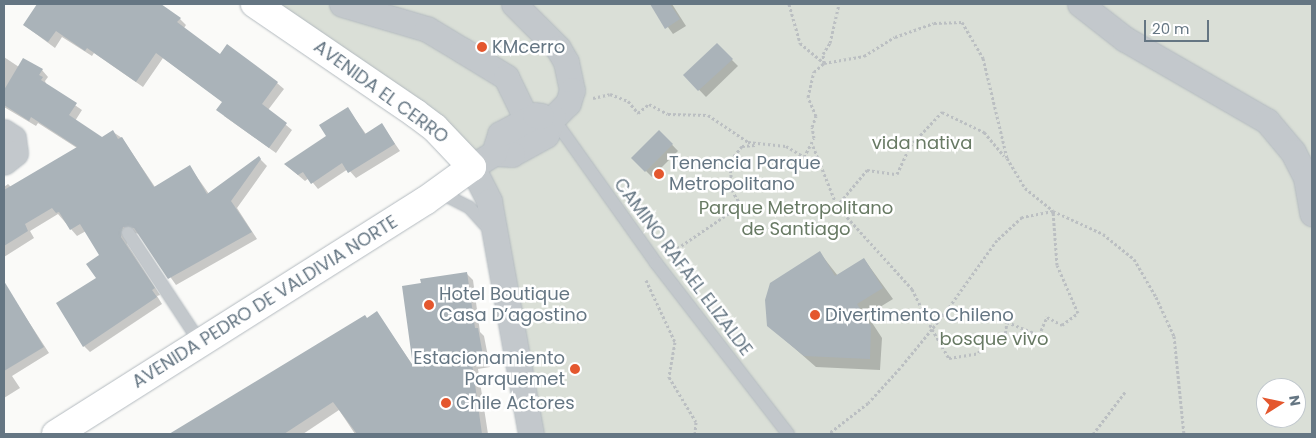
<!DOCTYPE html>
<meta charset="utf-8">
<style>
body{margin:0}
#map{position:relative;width:1316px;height:438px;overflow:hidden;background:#fafaf8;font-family:Poppins,sans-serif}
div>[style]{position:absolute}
.green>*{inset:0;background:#dadfd7}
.shadow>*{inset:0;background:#0003}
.building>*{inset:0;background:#aab3b9}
.path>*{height:3px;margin-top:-1.5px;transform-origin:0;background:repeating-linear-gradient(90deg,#bbbfc2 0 2.5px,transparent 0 5px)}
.roads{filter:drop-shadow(0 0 1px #b3babf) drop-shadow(0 0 1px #b3babf)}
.lane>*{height:12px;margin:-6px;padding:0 6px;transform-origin:6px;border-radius:6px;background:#c3c8cc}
.street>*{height:25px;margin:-12.5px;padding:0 12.5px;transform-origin:12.5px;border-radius:12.5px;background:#c3c8cc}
.secondary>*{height:28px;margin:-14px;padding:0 14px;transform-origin:14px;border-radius:14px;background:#fff}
.dots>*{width:14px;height:14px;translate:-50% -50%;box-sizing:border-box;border:2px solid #fff;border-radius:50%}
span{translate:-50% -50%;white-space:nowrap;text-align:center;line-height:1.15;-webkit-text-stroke:5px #fff;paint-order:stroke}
.poi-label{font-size:18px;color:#657683}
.left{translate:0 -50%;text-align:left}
.right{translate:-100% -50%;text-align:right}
.street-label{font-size:18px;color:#657683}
.park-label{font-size:18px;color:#687a64}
.frame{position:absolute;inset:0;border:5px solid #657683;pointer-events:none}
.north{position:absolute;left:1256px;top:378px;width:50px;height:50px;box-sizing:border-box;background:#fff;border:1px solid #c1c8cd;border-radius:50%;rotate:80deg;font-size:14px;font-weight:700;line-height:20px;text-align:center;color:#657683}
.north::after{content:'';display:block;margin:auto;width:18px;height:22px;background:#e4572e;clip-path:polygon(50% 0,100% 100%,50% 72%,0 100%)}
.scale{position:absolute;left:1144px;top:20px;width:65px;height:22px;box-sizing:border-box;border:2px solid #657683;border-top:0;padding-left:6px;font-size:15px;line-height:18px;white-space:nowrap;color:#657683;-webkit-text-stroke:4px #fff;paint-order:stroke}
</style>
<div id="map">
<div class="green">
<i style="clip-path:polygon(evenodd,279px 4px,1312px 4px,1312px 434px,537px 434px,507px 259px,445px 123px,279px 4px,1266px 388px,1296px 388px,1296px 418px,1266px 418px,1266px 388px)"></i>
</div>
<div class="shadow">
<i style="clip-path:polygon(38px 4px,147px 4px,154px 8px,159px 4px,180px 19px,186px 25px,184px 28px,220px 56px,277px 83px,284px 89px,268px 110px,292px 130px,276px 153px,224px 116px,223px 102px,163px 58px,143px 87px,94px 53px,92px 56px,62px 37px,55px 48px,24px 25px)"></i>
<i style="clip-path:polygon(651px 4px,672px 4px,686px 26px,673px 34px)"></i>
<i style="clip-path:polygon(717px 45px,738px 66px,706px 97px,685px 75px)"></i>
<i style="clip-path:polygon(4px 57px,19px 67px,42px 70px,48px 77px,45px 81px,47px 86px,82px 110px,75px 121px,102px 138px,113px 132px,122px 138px,155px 187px,190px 167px,209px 194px,259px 158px,267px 166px,237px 208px,257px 239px,176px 285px,140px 234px,129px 232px,127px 244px,160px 295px,157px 296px,162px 304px,90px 352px,84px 346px,101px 256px,86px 231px,77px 236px,58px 214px,30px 231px,34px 238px,4px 257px,4px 187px,8px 184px,11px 187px,77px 148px,38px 123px,36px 126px,4px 107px)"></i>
<i style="clip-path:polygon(348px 109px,366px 134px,382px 125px,400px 151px,356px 178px,348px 169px,318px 189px,309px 178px,305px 181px,286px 165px,327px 136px)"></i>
<i style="clip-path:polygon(659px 131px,678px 151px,652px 177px,633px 158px)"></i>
<i style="clip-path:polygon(820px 253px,838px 276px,864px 259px,893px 299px,867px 315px,882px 338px,880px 370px,816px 367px,768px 325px)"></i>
<i style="clip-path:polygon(466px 273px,473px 280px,480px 332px,484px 336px,490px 367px,478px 369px,488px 434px,355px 434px,339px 410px,303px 434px,172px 434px,377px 313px,414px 367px)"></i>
<i style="clip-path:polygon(10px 293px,49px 353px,12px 376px,20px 388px,4px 398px,4px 296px)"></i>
</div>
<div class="building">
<i style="clip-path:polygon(37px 4px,161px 4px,181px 18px,177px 22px,220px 54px,227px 44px,278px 82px,262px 104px,287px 123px,269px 148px,216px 110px,222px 102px,156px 53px,136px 82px,87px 48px,85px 51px,56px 31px,48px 42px,23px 25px)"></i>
<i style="clip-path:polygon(650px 4px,670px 4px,680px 19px,665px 29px)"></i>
<i style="clip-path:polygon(717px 43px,733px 59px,698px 91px,683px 75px)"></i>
<i style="clip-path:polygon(23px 58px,43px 69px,39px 75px,43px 77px,41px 80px,77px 103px,69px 115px,102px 137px,113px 130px,118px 139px,122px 137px,154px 187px,190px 165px,207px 194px,259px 156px,261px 159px,231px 201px,252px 232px,168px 279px,134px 228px,123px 227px,121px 237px,155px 288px,152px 290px,157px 297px,83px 347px,56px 303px,96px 278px,86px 264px,99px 255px,80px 224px,70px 230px,59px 212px,56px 213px,52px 208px,25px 224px,28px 231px,4px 246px,4px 190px,77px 147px,31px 117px,29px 121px,4px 105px,4px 90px)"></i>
<i style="clip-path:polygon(348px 107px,365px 134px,382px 123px,395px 144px,348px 173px,342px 163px,311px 184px,303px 172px,298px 175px,284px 164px,326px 136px,319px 125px)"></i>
<i style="clip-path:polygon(659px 130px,673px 144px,645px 172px,631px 158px)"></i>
<i style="clip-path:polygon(820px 251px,835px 276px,864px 258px,883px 288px,857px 304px,871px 326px,870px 359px,804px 356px,767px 326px,765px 300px,770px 283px)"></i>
<i style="clip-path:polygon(467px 272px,475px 328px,478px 328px,484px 361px,472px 363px,482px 434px,357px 434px,333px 402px,284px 434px,169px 434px,365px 315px,367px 318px,377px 311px,413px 366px,402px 286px,421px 283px,420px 279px)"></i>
<i style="clip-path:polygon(4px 281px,44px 347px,4px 371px)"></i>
</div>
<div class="path">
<i style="left:789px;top:4px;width:41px;rotate:74.2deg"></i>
<i style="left:800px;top:43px;width:31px;rotate:40deg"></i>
<i style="left:824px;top:63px;width:41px;rotate:-9.9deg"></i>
<i style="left:864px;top:56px;width:36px;rotate:-32deg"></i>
<i style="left:895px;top:37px;width:41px;rotate:-19.7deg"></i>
<i style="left:934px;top:23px;width:28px;rotate:-2deg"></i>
<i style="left:962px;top:22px;width:42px;rotate:59.7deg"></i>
<i style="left:983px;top:58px;width:103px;rotate:76.5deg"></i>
<i style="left:1007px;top:158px;width:35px;rotate:59deg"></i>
<i style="left:1025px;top:188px;width:36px;rotate:39deg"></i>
<i style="left:1053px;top:211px;width:55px;rotate:24.7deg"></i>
<i style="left:1103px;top:234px;width:40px;rotate:39deg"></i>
<i style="left:1134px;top:259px;width:44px;rotate:59.9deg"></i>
<i style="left:1156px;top:297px;width:43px;rotate:65.2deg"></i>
<i style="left:1174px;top:336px;width:99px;rotate:84.2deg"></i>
<i style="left:593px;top:98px;width:17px;rotate:-13deg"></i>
<i style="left:610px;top:94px;width:19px;rotate:21deg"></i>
<i style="left:628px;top:101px;width:16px;rotate:50deg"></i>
<i style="left:638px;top:113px;width:14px;rotate:-39deg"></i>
<i style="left:649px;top:104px;width:21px;rotate:28deg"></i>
<i style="left:668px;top:114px;width:40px;rotate:1.4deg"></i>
<i style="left:708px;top:115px;width:48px;rotate:34deg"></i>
<i style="left:748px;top:142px;width:38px;rotate:6deg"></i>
<i style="left:786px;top:146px;width:21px;rotate:31deg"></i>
<i style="left:804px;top:157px;width:21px;rotate:-62deg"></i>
<i style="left:814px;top:138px;width:11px;rotate:-100deg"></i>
<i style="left:812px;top:127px;width:12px;rotate:-70deg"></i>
<i style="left:816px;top:116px;width:21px;rotate:-113deg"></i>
<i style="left:808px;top:97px;width:26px;rotate:-77deg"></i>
<i style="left:814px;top:72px;width:13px;rotate:-42deg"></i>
<i style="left:824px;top:63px;width:9px;rotate:-96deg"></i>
<i style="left:823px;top:54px;width:13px;rotate:-58deg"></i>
<i style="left:830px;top:43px;width:40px;rotate:-77deg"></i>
<i style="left:813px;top:146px;width:65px;rotate:68.2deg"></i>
<i style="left:837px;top:206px;width:112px;rotate:47.9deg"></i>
<i style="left:912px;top:289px;width:45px;rotate:63.4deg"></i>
<i style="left:932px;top:329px;width:34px;rotate:60deg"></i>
<i style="left:949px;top:358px;width:30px;rotate:-9deg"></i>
<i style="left:979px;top:353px;width:13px;rotate:-86deg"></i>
<i style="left:980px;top:340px;width:24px;rotate:7deg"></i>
<i style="left:1004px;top:343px;width:21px;rotate:-82deg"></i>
<i style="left:1007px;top:322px;width:35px;rotate:22deg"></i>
<i style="left:1039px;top:335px;width:20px;rotate:-66deg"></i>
<i style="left:1047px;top:317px;width:17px;rotate:28deg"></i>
<i style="left:1062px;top:325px;width:20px;rotate:-37deg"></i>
<i style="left:1078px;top:313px;width:52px;rotate:-113.6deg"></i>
<i style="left:1057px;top:265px;width:54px;rotate:-94.2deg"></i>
<i style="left:1053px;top:211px;width:32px;rotate:169deg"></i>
<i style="left:1022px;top:217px;width:34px;rotate:137deg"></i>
<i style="left:997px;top:240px;width:81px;rotate:125.5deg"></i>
<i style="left:950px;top:306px;width:29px;rotate:128deg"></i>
<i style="left:932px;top:329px;width:50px;rotate:129.4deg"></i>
<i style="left:900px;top:368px;width:47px;rotate:132.4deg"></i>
<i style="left:868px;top:403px;width:51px;rotate:142.2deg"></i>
<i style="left:837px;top:206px;width:47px;rotate:-50.2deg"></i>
<i style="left:867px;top:170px;width:30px;rotate:8deg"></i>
<i style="left:897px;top:174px;width:31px;rotate:-65deg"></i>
<i style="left:910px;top:146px;width:47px;rotate:-46.7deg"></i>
<i style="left:942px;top:112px;width:47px;rotate:25.5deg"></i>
<i style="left:984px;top:132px;width:31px;rotate:50deg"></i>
<i style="left:669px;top:254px;width:87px;rotate:-34.2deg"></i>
<i style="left:741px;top:205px;width:15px;rotate:-122deg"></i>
<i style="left:733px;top:192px;width:23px;rotate:-97deg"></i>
<i style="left:730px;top:169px;width:14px;rotate:-73deg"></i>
<i style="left:734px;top:156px;width:13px;rotate:-51deg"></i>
<i style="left:742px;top:146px;width:13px;rotate:-4deg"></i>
<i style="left:646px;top:280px;width:68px;rotate:64.9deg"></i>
<i style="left:675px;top:342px;width:36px;rotate:100deg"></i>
<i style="left:669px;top:377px;width:52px;rotate:59deg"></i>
<i style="left:696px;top:422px;width:12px;rotate:95deg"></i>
<i style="left:1093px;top:434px;width:53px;rotate:-52.7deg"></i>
</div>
<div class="roads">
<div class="lane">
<i style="left:553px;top:118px;width:178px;rotate:54.6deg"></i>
<i style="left:656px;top:263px;width:216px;rotate:52.3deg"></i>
<i style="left:439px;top:192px;width:34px;rotate:27deg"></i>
<i style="left:469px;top:207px;width:30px;rotate:48deg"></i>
<i style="left:128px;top:233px;width:131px;rotate:56.6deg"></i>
</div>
<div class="street">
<i style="left:342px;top:4px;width:89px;rotate:16.4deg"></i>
<i style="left:427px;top:29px;width:41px;rotate:31deg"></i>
<i style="left:462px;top:50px;width:52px;rotate:31.5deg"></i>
<i style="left:506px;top:77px;width:48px;rotate:64deg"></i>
<i style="left:514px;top:4px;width:62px;rotate:45deg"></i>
<i style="left:558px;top:48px;width:16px;rotate:60deg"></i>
<i style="left:566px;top:62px;width:29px;rotate:78deg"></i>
<i style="left:572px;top:90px;width:14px;rotate:107deg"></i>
<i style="left:568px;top:103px;width:21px;rotate:135deg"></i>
<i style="left:553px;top:118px;width:18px;rotate:112deg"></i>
<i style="left:546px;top:135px;width:39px;rotate:151deg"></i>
<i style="left:512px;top:154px;width:18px;rotate:-177deg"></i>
<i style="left:494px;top:153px;width:26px;rotate:148deg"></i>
<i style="left:472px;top:167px;width:38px;rotate:63deg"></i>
<i style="left:489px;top:201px;width:237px;rotate:79.8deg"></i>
<i style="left:1080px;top:4px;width:57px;rotate:37.9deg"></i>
<i style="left:1125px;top:39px;width:164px;rotate:30deg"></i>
<i style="left:1267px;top:121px;width:40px;rotate:50deg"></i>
<i style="left:1293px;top:152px;width:29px;rotate:63deg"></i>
<i style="left:1306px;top:178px;width:36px;rotate:80deg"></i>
<i style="left:4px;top:132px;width:11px;rotate:34deg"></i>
<i style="left:13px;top:138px;width:15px;rotate:82deg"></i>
<i style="left:15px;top:153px;width:14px;rotate:141deg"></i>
<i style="left:494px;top:153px;width:20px;rotate:-72deg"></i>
<i style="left:500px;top:134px;width:40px;rotate:-28deg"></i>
<i style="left:535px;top:115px;width:6px;rotate:9deg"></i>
</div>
<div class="secondary">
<i style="left:56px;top:434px;width:436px;rotate:-32.3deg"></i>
<i style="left:425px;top:201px;width:58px;rotate:-35.9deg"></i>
<i style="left:472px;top:167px;width:54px;rotate:-133.5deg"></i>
<i style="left:435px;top:128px;width:25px;rotate:-143deg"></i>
<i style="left:415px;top:113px;width:194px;rotate:-145.7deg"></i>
</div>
</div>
<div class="dots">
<i style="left:482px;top:47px;background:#e4572e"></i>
<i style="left:659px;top:174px;background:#e4572e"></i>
<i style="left:429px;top:305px;background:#e4572e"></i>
<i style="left:815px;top:315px;background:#e4572e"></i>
<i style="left:575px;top:369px;background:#e4572e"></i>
<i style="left:446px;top:403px;background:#e4572e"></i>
</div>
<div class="poi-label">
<span class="left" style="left:492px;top:47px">KMcerro</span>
<span class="left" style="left:669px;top:174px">Tenencia Parque<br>Metropolitano</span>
<span class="left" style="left:439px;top:305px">Hotel Boutique<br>Casa D’agostino</span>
<span class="left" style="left:825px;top:315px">Divertimento Chileno</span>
<span class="right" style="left:565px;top:369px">Estacionamiento<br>Parquemet</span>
<span class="left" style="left:456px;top:403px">Chile Actores</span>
</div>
<div class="street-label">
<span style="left:381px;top:92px;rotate:36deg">AVENIDA EL CERRO</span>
<span style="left:683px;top:267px;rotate:53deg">CAMINO RAFAEL ELIZALDE</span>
<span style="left:265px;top:302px;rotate:-32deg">AVENIDA PEDRO DE VALDIVIA NORTE</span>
</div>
<div class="park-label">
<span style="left:922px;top:143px">vida nativa</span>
<span style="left:796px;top:219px">Parque Metropolitano<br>de Santiago</span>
<span style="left:994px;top:339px">bosque vivo</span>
</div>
<div class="frame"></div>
<div class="north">N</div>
<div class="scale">20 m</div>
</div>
